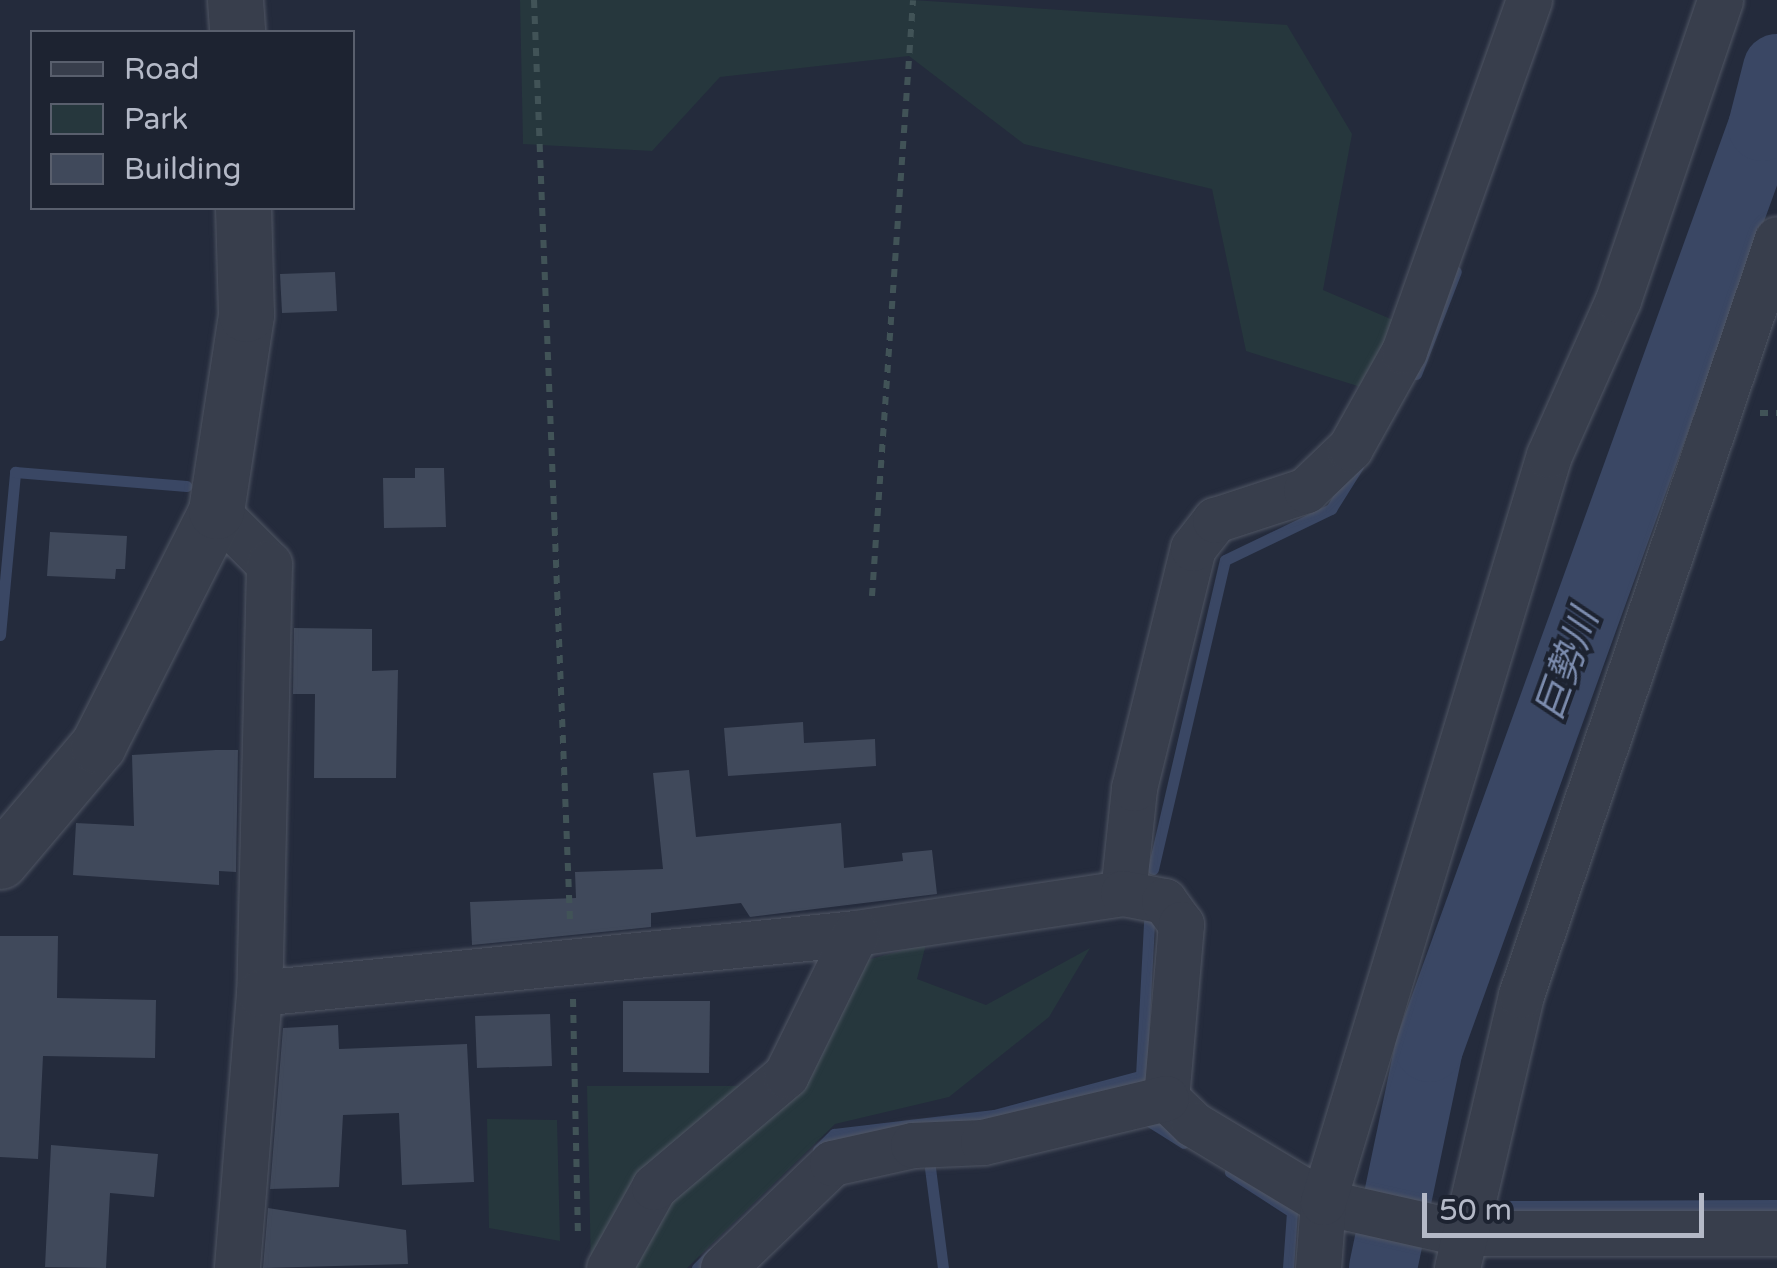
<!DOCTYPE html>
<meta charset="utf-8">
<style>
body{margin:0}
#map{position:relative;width:1777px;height:1268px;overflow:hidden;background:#242b3c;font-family:"Varela Round","Noto Sans JP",sans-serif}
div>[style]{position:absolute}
.green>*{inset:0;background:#26373d}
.stream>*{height:11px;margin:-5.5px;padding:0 5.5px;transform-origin:5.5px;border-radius:5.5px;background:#3a4764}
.river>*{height:68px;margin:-34px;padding:0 34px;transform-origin:34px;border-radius:34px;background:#3a4764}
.building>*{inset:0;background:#40495b}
.path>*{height:6px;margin-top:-3px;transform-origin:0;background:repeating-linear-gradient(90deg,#415357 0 8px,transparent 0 16px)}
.roads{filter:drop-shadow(0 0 2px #505664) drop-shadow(0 0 2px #505664)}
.minor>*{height:45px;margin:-22.5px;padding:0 22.5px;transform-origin:22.5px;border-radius:22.5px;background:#383e4c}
.tertiary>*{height:55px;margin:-27.5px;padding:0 27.5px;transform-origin:27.5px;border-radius:27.5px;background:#383e4c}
span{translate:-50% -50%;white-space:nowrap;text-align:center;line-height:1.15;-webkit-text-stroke:8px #1d2331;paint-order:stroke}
.water-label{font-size:38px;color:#7c8cae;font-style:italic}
.legend{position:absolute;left:30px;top:30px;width:325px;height:180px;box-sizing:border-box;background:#1d2331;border:2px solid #595f6d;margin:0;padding:12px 18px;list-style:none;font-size:30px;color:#b4b9c7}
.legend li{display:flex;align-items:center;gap:20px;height:50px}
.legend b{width:50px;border:2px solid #595f6d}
.scale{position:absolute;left:1422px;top:1193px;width:282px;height:45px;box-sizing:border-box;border:5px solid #b4b9c7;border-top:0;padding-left:12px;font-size:30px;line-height:35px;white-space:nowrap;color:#b4b9c7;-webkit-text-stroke:8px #1d2331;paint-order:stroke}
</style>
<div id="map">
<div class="green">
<i style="clip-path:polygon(520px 0,913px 0,1287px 25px,1352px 134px,1323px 290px,1400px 323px,1364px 388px,1246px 351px,1212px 189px,1024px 144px,909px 56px,720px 77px,652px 151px,523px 144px)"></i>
<i style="clip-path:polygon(926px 944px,917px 979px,986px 1005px,1090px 948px,1049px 1017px,949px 1097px,835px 1124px,687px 1268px,622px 1268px,657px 1195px,867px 960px)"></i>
<i style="clip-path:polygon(587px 1086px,746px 1086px,591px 1268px)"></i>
<i style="clip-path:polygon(487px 1119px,557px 1120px,560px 1241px,489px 1228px)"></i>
</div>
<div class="stream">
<i style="left:1416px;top:374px;width:110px;rotate:-68.8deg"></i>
<i style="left:0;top:635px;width:164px;rotate:-84.7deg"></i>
<i style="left:15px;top:472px;width:172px;rotate:4.7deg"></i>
<i style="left:1153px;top:869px;width:317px;rotate:-76.9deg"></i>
<i style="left:1225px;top:560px;width:118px;rotate:-25.7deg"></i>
<i style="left:1331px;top:509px;width:51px;rotate:-57.9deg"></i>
<i style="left:1149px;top:1121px;width:41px;rotate:32.2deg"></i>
<i style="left:818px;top:1150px;width:23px;rotate:-45deg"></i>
<i style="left:834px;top:1134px;width:161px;rotate:-6.8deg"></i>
<i style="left:994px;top:1115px;width:152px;rotate:-14.9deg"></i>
<i style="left:1141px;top:1076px;width:155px;rotate:-87deg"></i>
<i style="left:930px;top:1168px;width:101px;rotate:82.6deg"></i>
<i style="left:1230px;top:1172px;width:74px;rotate:32.8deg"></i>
<i style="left:1292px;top:1212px;width:56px;rotate:94.1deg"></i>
<i style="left:1511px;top:1206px;width:266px;rotate:-0.2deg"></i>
<i style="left:697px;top:1268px;width:21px;rotate:-45deg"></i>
</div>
<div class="river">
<i style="left:1383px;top:1268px;width:225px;rotate:-78.2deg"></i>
<i style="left:1429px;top:1048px;width:979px;rotate:-70.12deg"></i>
<i style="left:1762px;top:127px;width:61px;rotate:-75.7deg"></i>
</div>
<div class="building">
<i style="clip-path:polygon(335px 272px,337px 311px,282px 313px,280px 274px)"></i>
<i style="clip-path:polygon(415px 468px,444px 468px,446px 527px,384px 528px,383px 478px,415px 478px)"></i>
<i style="clip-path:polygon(50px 532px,127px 536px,125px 569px,116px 569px,115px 579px,47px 576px)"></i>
<i style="clip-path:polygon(294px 628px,372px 629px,372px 671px,398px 670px,396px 778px,314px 778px,315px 694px,293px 694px)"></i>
<i style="clip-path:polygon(803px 722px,804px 743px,875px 739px,876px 766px,728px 776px,724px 728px)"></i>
<i style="clip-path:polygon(216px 750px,238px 750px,236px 872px,219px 871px,219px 885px,73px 875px,76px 823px,134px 826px,132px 755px)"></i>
<i style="clip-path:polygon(689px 770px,696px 837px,841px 823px,844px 868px,903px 861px,902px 853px,932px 850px,937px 894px,750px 917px,741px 903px,651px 913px,651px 927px,472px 945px,470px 902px,576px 898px,575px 872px,663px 869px,653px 773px)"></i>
<i style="clip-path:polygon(0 936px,58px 936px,57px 998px,156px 1000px,155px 1058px,43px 1056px,38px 1159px,0 1157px)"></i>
<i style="clip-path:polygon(623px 1001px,710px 1001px,709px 1073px,623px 1072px)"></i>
<i style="clip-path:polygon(550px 1014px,552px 1066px,477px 1068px,475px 1016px)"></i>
<i style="clip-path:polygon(338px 1025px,339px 1049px,467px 1044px,474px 1182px,402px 1185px,399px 1113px,343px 1115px,339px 1187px,270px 1189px,283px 1028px)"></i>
<i style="clip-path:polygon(51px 1145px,158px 1154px,154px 1197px,110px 1193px,106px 1268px,45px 1267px)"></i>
<i style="clip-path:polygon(268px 1208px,406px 1230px,408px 1264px,263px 1268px)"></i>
</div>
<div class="path">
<i style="left:534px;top:0;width:923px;rotate:87.76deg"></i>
<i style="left:1760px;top:413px;width:17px"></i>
<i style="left:872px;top:596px;width:597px;rotate:-86.06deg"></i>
<i style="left:573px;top:999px;width:238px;rotate:88.8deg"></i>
</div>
<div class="roads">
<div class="minor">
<i style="left:216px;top:511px;width:75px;rotate:45deg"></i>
<i style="left:269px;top:564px;width:429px;rotate:91.3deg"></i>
<i style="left:259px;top:993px;width:276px;rotate:94.6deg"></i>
<i style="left:1123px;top:893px;width:106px;rotate:-84deg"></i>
<i style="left:1134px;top:788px;width:247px;rotate:-76.2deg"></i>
<i style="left:1193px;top:548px;width:36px;rotate:-52deg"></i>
<i style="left:1215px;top:520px;width:96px;rotate:-18.2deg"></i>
<i style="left:1306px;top:490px;width:61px;rotate:-43.7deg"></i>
<i style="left:1350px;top:448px;width:111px;rotate:-60.9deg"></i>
<i style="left:1404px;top:351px;width:373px;rotate:-70.4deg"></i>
<i style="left:259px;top:993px;width:600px;rotate:-5.74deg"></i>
<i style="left:856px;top:933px;width:270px;rotate:-8.5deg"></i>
<i style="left:1123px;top:893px;width:42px;rotate:11deg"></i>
<i style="left:1164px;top:901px;width:29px;rotate:54deg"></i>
<i style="left:1181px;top:924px;width:175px;rotate:94.9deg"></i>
<i style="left:1166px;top:1098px;width:37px;rotate:44deg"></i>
<i style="left:1193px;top:1124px;width:152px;rotate:31deg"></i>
<i style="left:1323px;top:1202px;width:141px;rotate:12.7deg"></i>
<i style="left:1461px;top:1233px;width:316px"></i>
<i style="left:609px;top:1268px;width:93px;rotate:-60.9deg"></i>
<i style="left:654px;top:1187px;width:173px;rotate:-40.3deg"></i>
<i style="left:786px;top:1075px;width:158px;rotate:-63.8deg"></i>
<i style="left:723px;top:1268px;width:151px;rotate:-43.9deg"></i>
<i style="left:832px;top:1163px;width:83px;rotate:-12.5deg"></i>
<i style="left:913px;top:1145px;width:70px;rotate:-2.5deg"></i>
<i style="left:983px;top:1142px;width:188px;rotate:-13.5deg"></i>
<i style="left:1318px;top:1268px;width:66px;rotate:-85.7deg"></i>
<i style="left:1323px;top:1202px;width:780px;rotate:-73.17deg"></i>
<i style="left:1549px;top:455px;width:170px;rotate:-66deg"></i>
<i style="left:1618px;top:300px;width:317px;rotate:-71.2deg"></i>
<i style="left:1457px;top:1268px;width:280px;rotate:-76.8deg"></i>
<i style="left:1521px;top:995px;width:798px;rotate:-71.29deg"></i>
</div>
<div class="tertiary">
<i style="left:235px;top:0;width:32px;rotate:86deg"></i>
<i style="left:0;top:861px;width:152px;rotate:-49.8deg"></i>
<i style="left:98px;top:745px;width:262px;rotate:-63.2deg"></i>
<i style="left:216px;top:511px;width:199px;rotate:-81.3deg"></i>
<i style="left:246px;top:314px;width:106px;rotate:-91.6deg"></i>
</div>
</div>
<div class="water-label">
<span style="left:1568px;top:665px;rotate:-70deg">巨勢川</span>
</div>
<ul class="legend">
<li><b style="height:12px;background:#383e4c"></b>Road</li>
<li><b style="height:28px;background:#26373d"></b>Park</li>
<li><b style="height:28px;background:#40495b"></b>Building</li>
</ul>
<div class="scale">50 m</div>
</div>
